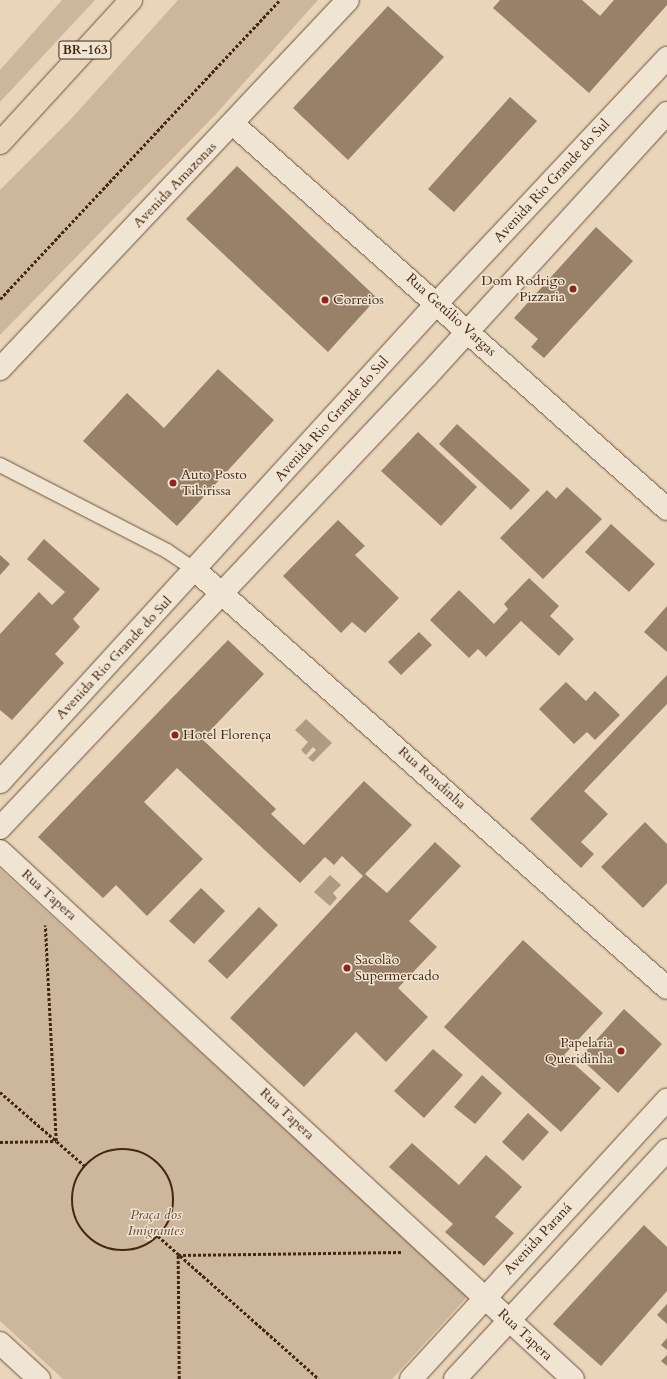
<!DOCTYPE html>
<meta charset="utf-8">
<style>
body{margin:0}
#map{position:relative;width:667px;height:1379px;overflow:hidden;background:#e8d5ba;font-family:Cardo,serif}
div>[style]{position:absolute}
.green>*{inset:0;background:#ccb79d}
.water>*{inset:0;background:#b09a81}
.building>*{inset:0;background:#998169}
.path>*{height:2.5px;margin-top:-1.25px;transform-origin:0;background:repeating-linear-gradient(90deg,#442712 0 3px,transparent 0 5px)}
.path>.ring{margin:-1.25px;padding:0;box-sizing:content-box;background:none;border:2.5px solid #442712;border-radius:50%}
.roads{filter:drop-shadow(0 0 1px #6d523c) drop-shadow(0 0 1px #6d523c)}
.lane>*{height:14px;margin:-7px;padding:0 7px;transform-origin:7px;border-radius:7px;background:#f0e4d2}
.street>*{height:22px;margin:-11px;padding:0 11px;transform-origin:11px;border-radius:11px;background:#f0e4d2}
.secondary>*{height:22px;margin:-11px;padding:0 11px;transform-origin:11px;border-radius:11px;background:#f0e4d2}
.highway>*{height:22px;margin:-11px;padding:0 11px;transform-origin:11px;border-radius:11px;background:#e8d5ba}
.dots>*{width:11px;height:11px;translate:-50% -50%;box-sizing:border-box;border:2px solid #f0e4d2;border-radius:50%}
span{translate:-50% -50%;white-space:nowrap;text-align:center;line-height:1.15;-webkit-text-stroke:3px #f0e4d2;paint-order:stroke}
.shield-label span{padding:1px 3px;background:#f0e4d2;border:1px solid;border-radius:3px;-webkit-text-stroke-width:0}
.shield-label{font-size:13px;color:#442712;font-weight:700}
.street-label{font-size:14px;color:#442712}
.poi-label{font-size:14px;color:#442712}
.right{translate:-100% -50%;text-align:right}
.left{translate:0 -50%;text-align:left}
.park-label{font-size:14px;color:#5f442e;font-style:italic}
</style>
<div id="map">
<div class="green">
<i style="clip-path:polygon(62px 0,95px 0,0 102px,0 70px)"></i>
<i style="clip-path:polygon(178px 0,318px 0,216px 114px,0 335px,0 190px,71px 119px)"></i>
<i style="clip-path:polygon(0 869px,468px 1296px,392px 1379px,63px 1379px,0 1321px)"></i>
</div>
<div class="water">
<i style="clip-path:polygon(306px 719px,332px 743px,313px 762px,308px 758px,316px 750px,313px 747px,306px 755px,301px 750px,308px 742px,295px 730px)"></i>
<i style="clip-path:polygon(330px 875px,341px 885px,333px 893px,337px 898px,330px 906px,314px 892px)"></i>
</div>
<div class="building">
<i style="clip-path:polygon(500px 0,582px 0,600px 16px,614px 0,667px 0,667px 5px,589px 93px,493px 8px)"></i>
<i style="clip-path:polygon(388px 6px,444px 57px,348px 160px,293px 108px)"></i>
<i style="clip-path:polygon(510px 97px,537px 121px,454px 212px,428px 189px)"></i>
<i style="clip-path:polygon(237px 166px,377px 298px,328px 352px,186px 219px)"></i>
<i style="clip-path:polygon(596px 227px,633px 261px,544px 358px,531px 347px,538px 339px,514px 318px)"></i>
<i style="clip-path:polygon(218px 369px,274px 420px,177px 526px,83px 441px,127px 393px,164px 428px)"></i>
<i style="clip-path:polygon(457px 424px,530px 490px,511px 510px,439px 444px)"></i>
<i style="clip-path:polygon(418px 432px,477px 487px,441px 526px,381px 471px)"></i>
<i style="clip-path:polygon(567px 487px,602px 519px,543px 579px,500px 538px,547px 490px,556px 499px)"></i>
<i style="clip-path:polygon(338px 520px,365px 546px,355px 555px,399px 598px,365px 633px,352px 622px,341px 633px,283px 576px)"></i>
<i style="clip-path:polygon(611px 524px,655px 564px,629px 592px,585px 552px)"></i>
<i style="clip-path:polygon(44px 539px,100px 589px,73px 619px,80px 627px,55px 654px,64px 663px,12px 720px,0 710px,0 634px,39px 592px,52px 605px,65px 592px,27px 559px)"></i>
<i style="clip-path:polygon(0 555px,10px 564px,0 575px)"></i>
<i style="clip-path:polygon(529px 578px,559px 606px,550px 616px,574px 639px,559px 656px,521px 621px,486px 657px,478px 649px,469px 658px,430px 620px,459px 590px,494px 624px,508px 609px,504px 604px)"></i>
<i style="clip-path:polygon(667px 606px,667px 652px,644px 632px)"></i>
<i style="clip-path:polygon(419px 632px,432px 645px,401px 675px,388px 662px)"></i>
<i style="clip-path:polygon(228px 640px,264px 674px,202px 739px,276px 809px,271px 814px,304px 845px,364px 781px,412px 825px,365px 874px,387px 893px,435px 842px,461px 866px,409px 921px,437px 947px,398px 988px,428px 1017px,386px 1062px,356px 1032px,304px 1087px,230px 1018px,363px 876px,342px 856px,334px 865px,325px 857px,300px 883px,177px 768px,144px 802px,203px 859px,147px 916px,116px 885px,103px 898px,38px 837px)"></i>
<i style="clip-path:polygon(667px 675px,667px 704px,584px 791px,608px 814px,581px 842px,594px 854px,581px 868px,530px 819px)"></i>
<i style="clip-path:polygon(566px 682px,586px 701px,595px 691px,620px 715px,595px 740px,587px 732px,574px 744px,539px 709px)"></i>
<i style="clip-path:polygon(645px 822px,667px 844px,667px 883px,643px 908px,601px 867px)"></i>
<i style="clip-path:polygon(201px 888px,225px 911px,194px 944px,169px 921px)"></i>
<i style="clip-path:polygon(259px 907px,278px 925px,227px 979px,208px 961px)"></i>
<i style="clip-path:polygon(523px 940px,603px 1013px,564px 1055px,601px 1088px,561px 1132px,444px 1027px)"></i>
<i style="clip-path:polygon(624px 1009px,662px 1044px,618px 1093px,580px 1058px)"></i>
<i style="clip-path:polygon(433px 1049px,463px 1075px,424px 1118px,394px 1091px)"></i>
<i style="clip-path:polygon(482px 1075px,502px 1093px,475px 1124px,454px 1107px)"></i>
<i style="clip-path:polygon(528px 1113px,549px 1132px,523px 1161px,502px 1142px)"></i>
<i style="clip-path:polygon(412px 1143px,459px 1185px,486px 1155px,522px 1187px,495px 1217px,514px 1233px,484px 1266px,445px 1232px,453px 1224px,389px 1167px)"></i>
<i style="clip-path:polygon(644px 1225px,667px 1247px,667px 1291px,601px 1366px,553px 1324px)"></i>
<i style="clip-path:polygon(667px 1304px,667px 1324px,657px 1315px)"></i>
<i style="clip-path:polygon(667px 1338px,667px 1350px,661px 1345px)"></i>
<i style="clip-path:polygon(667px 1355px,667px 1366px,661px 1361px)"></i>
</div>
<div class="path">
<i style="left:0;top:299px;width:410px;rotate:-46.9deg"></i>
<i style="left:0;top:1092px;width:113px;rotate:41deg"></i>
<i style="left:0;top:1142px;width:56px;rotate:-1deg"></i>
<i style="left:56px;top:1141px;width:216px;rotate:-92.9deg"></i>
<i class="ring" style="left:72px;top:1149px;width:99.5px;height:99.5px"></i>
<i style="left:158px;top:1236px;width:215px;rotate:41.6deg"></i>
<i style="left:179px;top:1379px;width:124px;rotate:-90.5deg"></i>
<i style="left:178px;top:1255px;width:223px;rotate:-0.8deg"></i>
</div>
<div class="roads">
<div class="lane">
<i style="left:0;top:465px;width:188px;rotate:27.2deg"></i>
<i style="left:167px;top:551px;width:34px;rotate:34deg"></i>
</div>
<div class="street">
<i style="left:233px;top:124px;width:580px;rotate:41.58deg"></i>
<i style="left:195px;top:570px;width:630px;rotate:41.53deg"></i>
<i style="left:0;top:851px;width:779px;rotate:42.66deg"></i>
<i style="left:0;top:1343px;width:53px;rotate:42.7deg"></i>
</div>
<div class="secondary">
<i style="left:0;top:369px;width:507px;rotate:-46.68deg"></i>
<i style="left:0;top:782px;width:650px;rotate:-47.62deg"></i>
<i style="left:438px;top:302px;width:335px;rotate:-46.8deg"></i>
<i style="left:0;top:828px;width:622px;rotate:-46.63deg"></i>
<i style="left:427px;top:376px;width:356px;rotate:-47.6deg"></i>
<i style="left:411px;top:1379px;width:379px;rotate:-47.5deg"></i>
<i style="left:455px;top:1379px;width:312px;rotate:-47.2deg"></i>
</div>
<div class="highway">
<i style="left:0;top:143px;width:194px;rotate:-47.5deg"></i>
</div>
</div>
<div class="dots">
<i style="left:573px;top:289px;background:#8f2418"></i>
<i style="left:325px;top:300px;background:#8f2418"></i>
<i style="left:173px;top:483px;background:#8f2418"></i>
<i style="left:175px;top:735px;background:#8f2418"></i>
<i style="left:347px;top:968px;background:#8f2418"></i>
<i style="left:621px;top:1051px;background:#8f2418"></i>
</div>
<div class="shield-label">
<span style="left:85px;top:50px">BR-163</span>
</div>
<div class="street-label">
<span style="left:552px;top:181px;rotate:-47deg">Avenida Rio Grande do Sul</span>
<span style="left:175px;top:185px;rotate:-46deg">Avenida Amazonas</span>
<span style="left:451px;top:315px;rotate:42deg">Rua Getúlio Vargas</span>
<span style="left:332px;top:419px;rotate:-48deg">Avenida Rio Grande do Sul</span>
<span style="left:114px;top:658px;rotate:-47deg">Avenida Rio Grande do Sul</span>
<span style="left:432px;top:778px;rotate:42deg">Rua Rondinha</span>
<span style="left:49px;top:895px;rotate:42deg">Rua Tapera</span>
<span style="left:287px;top:1114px;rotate:43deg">Rua Tapera</span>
<span style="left:538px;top:1239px;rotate:-47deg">Avenida Paraná</span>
<span style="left:525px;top:1335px;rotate:43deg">Rua Tapera</span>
</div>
<div class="poi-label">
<span class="right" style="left:565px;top:289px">Dom Rodrigo<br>Pizzaria</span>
<span class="left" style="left:333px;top:300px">Correios</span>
<span class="left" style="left:181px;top:483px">Auto Posto<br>Tibirissa</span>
<span class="left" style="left:183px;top:735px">Hotel Florença</span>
<span class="left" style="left:355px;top:968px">Sacolão<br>Supermercado</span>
<span class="right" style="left:613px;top:1051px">Papelaria<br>Queridinha</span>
</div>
<div class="park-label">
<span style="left:156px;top:1223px">Praça dos<br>Imigrantes</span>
</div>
</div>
